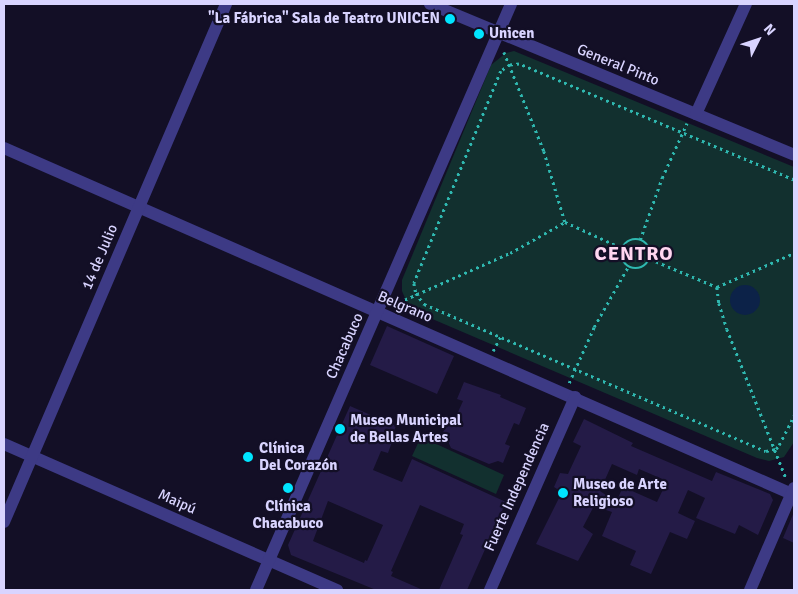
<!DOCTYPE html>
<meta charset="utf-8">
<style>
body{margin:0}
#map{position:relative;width:798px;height:594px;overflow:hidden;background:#130f26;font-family:Signika,sans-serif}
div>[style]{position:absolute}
.green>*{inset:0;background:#12302f}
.water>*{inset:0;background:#0c2248}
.round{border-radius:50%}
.building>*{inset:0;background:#241b47}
.path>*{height:2.5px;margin-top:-1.25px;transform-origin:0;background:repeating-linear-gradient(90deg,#2fb8b0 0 2.5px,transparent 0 6.5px)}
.path>.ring{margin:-1.25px;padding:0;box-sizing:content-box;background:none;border:2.5px solid #2fb8b0;border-radius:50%}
.minor>*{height:12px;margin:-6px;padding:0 6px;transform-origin:6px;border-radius:6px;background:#3d3a85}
.dots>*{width:14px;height:14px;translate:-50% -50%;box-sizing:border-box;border:2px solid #130f26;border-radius:50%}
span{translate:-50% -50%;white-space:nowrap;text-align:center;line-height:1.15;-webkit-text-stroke:4.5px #130f26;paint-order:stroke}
.poi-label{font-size:15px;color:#d9d4ff;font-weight:700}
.right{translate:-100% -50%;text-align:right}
.left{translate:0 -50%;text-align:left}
.street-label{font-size:15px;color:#d9d4ff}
.district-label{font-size:20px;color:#ffd6f0;font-weight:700;letter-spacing:1px}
.frame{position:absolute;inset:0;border:5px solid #d9d4ff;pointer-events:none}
.north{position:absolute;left:733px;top:15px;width:50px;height:50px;-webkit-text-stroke:4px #130f26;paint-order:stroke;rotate:49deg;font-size:14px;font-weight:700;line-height:20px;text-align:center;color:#d9d4ff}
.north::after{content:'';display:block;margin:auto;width:18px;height:22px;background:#d9d4ff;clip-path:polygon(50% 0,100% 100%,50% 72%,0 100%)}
</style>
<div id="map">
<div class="green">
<i style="clip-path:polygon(514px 51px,794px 167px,794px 442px,784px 457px,769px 461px,757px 458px,416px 312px,407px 303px,402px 291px,402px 280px,491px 65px,506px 53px)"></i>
<i style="clip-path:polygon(421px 437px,504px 475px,496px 494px,412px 456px)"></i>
</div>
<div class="water">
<i class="round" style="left:730px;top:285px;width:30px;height:30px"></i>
</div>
<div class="building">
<i style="clip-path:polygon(387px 326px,454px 356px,437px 394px,370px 365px)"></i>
<i style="clip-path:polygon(464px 382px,501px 395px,500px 397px,526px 408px,519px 425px,514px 423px,505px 444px,510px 446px,503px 463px,498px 461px,489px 464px,451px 448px,446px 437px,442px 435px,449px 419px,454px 421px,463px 401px,457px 399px)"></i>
<i style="clip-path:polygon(evenodd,350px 406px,396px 426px,393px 433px,395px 434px,388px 453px,381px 451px,373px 470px,402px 482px,412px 459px,506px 502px,467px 590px,439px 590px,463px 535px,460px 534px,464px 524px,420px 505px,391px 571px,393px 572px,391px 576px,423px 590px,376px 590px,291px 555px,288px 545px,350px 406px,328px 501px,383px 525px,367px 561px,365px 560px,364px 563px,313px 541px,328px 501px)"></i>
<i style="clip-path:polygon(evenodd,584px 419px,633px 443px,631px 446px,712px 481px,716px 472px,770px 494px,773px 500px,758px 535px,739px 525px,735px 534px,696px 518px,705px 498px,688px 490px,678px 513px,695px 521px,687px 539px,670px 532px,651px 574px,630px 565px,636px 551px,602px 536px,612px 512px,594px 506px,583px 527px,593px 534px,578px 561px,536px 544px,562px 492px,554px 487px,560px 473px,568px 474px,581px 446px,573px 442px,584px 419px,612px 464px,637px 475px,639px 469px,667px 481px,657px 502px,623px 487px,616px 502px,600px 491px,612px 464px)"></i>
<i style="clip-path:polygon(794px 512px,794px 543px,783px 538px)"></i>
</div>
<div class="path">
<i style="left:504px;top:52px;width:107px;rotate:68deg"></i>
<i style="left:544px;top:151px;width:74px;rotate:73.5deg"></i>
<i style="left:794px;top:180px;width:298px;rotate:-157.1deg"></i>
<i style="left:519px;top:64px;width:9px;rotate:174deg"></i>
<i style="left:510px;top:65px;width:11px;rotate:146deg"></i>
<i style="left:501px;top:71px;width:229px;rotate:112.3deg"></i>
<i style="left:414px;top:283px;width:10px;rotate:79deg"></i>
<i style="left:416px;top:293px;width:14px;rotate:54deg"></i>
<i style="left:424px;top:304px;width:372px;rotate:23.3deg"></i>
<i style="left:766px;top:451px;width:10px;rotate:-11deg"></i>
<i style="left:776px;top:449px;width:5px;rotate:-53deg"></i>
<i style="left:779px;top:445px;width:34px;rotate:-63deg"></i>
<i style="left:565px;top:222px;width:63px;rotate:24.5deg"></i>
<i class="ring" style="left:621px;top:239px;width:27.5px;height:27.5px"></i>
<i style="left:640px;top:240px;width:66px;rotate:-70.5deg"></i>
<i style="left:662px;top:178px;width:60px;rotate:-65.6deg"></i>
<i style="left:650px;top:259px;width:73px;rotate:22.7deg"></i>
<i style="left:717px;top:287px;width:84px;rotate:-23.8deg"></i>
<i style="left:717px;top:287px;width:16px;rotate:83deg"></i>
<i style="left:719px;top:303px;width:27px;rotate:73deg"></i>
<i style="left:727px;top:329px;width:160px;rotate:68.4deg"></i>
<i style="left:393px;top:305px;width:128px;rotate:-24deg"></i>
<i style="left:510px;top:253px;width:63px;rotate:-29.4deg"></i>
<i style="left:493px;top:351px;width:16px;rotate:-63deg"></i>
<i style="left:569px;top:383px;width:61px;rotate:-65.9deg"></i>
<i style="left:594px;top:327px;width:69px;rotate:-60.5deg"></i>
</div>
<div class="minor">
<i style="left:430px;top:4px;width:394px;rotate:22.5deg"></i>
<i style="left:696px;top:114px;width:121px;rotate:-65.6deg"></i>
<i style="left:4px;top:148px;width:863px;rotate:23.71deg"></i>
<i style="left:4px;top:444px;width:364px;rotate:23.7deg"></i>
<i style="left:4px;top:522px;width:564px;rotate:-66.8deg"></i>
<i style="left:256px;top:590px;width:639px;rotate:-66.48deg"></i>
<i style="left:490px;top:590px;width:211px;rotate:-66.2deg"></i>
<i style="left:750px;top:590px;width:111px;rotate:-66.7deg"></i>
</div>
<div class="dots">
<i style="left:450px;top:19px;background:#00e5ff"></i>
<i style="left:479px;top:34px;background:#00e5ff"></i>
<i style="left:340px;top:429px;background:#00e5ff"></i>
<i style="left:248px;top:457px;background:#00e5ff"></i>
<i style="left:288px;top:488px;background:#00e5ff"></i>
<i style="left:563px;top:493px;background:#00e5ff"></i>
</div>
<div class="poi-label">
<span class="right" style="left:440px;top:19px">"La Fábrica" Sala de Teatro UNICEN</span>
<span class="left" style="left:489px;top:34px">Unicen</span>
<span class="left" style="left:350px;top:429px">Museo Municipal<br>de Bellas Artes</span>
<span class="left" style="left:259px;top:457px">Clínica<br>Del Corazón</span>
<span class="left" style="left:573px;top:493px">Museo de Arte<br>Religioso</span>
<span style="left:288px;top:515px">Clínica<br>Chacabuco</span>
</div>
<div class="street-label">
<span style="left:618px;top:65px;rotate:22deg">General Pinto</span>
<span style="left:100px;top:257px;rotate:-67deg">14 de Julio</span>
<span style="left:405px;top:307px;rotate:23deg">Belgrano</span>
<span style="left:345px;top:346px;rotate:-66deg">Chacabuco</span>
<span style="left:517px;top:487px;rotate:-66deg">Fuerte Independencia</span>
<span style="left:177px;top:502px;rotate:24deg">Maipú</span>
</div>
<div class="district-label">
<span style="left:634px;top:253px">CENTRO</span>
</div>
<div class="frame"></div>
<div class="north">N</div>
</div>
